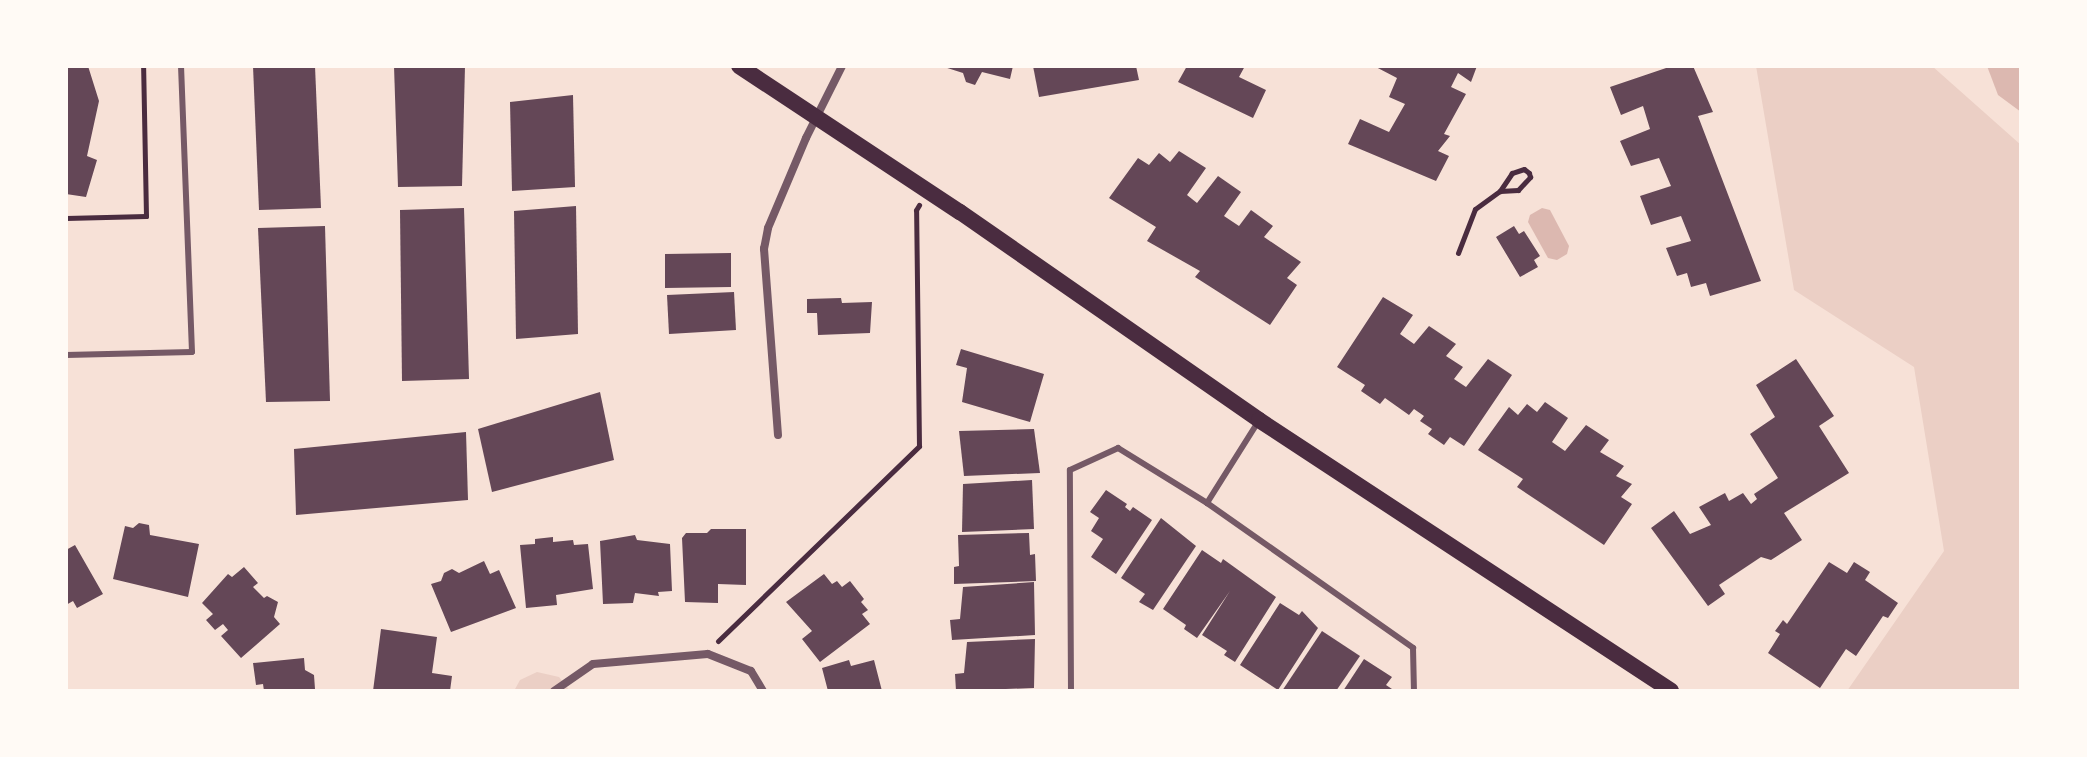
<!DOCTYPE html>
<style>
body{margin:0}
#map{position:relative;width:2087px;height:757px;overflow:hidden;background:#f7e1d7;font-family:"Fira Sans Condensed",sans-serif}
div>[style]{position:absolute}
.green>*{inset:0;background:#ebcfc5}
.water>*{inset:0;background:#dcb8b0}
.building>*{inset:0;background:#644757}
.path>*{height:5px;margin:-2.5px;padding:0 2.5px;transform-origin:2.5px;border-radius:2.5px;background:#4a2c40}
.service>*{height:6px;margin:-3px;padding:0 3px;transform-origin:3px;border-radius:3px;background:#755966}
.minor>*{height:8px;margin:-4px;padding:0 4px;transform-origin:4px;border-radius:4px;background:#755966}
.secondary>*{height:16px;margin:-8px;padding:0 8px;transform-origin:8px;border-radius:8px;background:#4a2c40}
span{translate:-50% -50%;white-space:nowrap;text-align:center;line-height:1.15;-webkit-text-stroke:8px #fffaf5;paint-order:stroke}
.frame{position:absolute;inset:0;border:68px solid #fffaf5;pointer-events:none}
</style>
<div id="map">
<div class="green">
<i style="clip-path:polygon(1756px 66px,1932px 66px,2021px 145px,2021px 691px,1847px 691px,1944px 551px,1914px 367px,1794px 290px)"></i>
<i style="clip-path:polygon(537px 672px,559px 677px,570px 691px,514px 691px,520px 680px)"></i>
</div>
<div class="water">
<i style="clip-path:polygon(1987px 66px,2021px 66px,2021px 112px,1998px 95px)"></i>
<i style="clip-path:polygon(1542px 208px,1550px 210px,1569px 246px,1567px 254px,1557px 260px,1548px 258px,1528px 222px,1530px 215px)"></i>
</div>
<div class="building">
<i style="clip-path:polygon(66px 66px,88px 66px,99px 101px,87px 156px,97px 160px,86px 197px,66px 194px)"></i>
<i style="clip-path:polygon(253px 66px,315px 66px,321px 208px,259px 210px)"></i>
<i style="clip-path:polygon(394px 66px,465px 66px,462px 186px,398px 187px)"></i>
<i style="clip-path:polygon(941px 66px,1013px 66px,1010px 79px,982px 72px,975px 85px,966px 82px,963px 73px)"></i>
<i style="clip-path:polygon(1033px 66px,1136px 66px,1139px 80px,1039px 97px)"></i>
<i style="clip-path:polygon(1187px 66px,1245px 66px,1239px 77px,1266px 90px,1253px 118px,1178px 82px)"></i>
<i style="clip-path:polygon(1374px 66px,1477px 66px,1471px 82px,1458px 73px,1451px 87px,1466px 94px,1444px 134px,1450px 136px,1438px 151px,1449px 156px,1436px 181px,1348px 144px,1360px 119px,1389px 132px,1405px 104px,1389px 97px,1397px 78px)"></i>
<i style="clip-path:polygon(1672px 66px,1693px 66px,1713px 112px,1698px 116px,1761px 281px,1710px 296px,1706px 283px,1691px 287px,1687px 273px,1677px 276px,1666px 248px,1691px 241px,1681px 216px,1651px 225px,1640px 196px,1671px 186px,1659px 158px,1631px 166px,1620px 141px,1650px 129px,1643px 106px,1621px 115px,1610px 87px)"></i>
<i style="clip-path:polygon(573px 95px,575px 187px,512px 191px,510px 102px)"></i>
<i style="clip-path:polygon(1179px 151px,1206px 168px,1187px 195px,1197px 203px,1218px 176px,1241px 192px,1224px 216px,1239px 226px,1251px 210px,1273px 226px,1264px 237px,1301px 262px,1287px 278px,1297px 285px,1270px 325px,1195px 277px,1200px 271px,1147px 241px,1156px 227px,1109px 198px,1138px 158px,1149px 165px,1159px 153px,1170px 162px)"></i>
<i style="clip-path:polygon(576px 206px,578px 334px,516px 339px,514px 211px)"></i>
<i style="clip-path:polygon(464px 208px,469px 379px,402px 381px,400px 210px)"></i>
<i style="clip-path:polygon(325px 226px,330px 401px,266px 402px,258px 228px)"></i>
<i style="clip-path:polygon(1514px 226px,1519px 234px,1524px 231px,1540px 256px,1534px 260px,1538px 267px,1520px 277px,1496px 237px)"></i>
<i style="clip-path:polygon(731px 253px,731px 287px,665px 288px,665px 254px)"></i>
<i style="clip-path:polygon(734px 292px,736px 330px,669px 334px,667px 295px)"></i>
<i style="clip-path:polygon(1383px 297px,1413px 315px,1400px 334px,1414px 344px,1429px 326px,1456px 344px,1446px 356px,1463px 367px,1454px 379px,1466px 387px,1488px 359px,1512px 375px,1464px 446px,1450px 437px,1444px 445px,1428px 434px,1432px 429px,1420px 421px,1424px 416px,1414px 409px,1409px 415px,1385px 398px,1380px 404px,1361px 391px,1365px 385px,1337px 367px)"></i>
<i style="clip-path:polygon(841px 298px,842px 303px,872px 302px,870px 333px,818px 335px,817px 313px,807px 313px,807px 299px)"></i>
<i style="clip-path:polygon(961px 349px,1044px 374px,1030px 422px,962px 402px,967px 368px,956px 365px)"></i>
<i style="clip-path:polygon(1796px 359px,1834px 416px,1819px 426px,1849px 473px,1784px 513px,1802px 540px,1771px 560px,1761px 557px,1719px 585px,1725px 594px,1708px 606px,1651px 528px,1674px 511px,1690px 534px,1711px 525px,1699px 507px,1725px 493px,1729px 501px,1743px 493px,1751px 504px,1757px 499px,1754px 494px,1778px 478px,1750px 434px,1775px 417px,1756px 385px)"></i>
<i style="clip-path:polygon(600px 392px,614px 460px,492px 492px,478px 429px)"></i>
<i style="clip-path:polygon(1545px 402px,1568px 418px,1552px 442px,1565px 451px,1586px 425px,1609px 440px,1600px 452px,1624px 466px,1616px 476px,1632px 484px,1621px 497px,1632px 504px,1604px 545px,1517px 487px,1523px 479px,1478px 450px,1509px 407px,1518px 415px,1527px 404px,1537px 412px)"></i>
<i style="clip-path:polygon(1034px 429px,1040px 473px,964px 476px,959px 431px)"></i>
<i style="clip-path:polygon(466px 432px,468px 500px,296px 515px,294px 449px)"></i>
<i style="clip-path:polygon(1032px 480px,1034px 529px,962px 532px,963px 484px)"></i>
<i style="clip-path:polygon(1106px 490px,1127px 504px,1125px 507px,1130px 511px,1133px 507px,1152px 520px,1116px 574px,1091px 557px,1103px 539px,1091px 531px,1099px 518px,1090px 512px)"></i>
<i style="clip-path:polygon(1161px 518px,1196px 546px,1153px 610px,1139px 602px,1145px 594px,1121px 578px)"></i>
<i style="clip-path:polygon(139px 523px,149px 525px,150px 535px,199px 544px,188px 597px,113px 579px,125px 526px,133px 528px)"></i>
<i style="clip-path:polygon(711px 529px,746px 529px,746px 585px,718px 584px,718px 603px,685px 602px,682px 538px,686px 533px,707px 533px)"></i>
<i style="clip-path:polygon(1029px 533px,1030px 555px,1035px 554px,1036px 581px,954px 584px,954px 567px,959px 566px,958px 535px)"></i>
<i style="clip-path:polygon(635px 535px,637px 540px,670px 544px,672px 591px,658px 592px,659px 596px,635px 593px,633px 603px,603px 604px,600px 541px)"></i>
<i style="clip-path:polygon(553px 537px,553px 542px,573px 540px,574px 545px,588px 544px,593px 589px,556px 595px,557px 605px,526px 608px,520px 545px,535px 544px,535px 539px)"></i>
<i style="clip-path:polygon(75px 545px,103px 594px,77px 608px,73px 601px,66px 605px,66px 550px)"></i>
<i style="clip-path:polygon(1202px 550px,1221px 563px,1223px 559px,1276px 597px,1235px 662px,1224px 655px,1227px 651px,1202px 635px,1230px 591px,1197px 638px,1184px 629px,1186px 625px,1163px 609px)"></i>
<i style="clip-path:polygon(484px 561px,490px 574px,499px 570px,516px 608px,451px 632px,431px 584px,441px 581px,444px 573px,452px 569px,459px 573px)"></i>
<i style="clip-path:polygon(1829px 562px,1847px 573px,1854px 562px,1870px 572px,1865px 580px,1898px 603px,1888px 618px,1883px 616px,1856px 656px,1846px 649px,1820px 688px,1768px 653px,1780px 634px,1775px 631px,1783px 620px,1787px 624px)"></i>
<i style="clip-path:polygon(244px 567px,258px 583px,253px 587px,264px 598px,267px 596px,278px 602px,274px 617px,280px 624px,241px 658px,221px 636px,228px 630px,223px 624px,215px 630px,206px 620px,213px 614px,202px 603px,228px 574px,232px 577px)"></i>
<i style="clip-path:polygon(824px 574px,832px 584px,837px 581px,842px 587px,850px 581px,864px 599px,861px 602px,868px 610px,862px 614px,870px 624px,820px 662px,802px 639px,812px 631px,786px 602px)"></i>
<i style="clip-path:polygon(1034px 582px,1035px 635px,952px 640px,950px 620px,960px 619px,963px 587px)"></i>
<i style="clip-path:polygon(1280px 603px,1299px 615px,1302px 611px,1318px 628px,1278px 690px,1240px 665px)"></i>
<i style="clip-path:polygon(381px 629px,437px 637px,432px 673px,452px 676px,450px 691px,373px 691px)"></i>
<i style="clip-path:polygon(1322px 631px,1360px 656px,1336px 691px,1282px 691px)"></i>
<i style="clip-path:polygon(1035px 639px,1034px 688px,956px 691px,955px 674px,964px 673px,967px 642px)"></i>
<i style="clip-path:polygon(304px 658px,305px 670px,314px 675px,315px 689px,311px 691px,264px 691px,263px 684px,256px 685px,253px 663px)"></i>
<i style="clip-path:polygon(1364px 659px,1392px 677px,1386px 685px,1395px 691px,1343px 691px)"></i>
<i style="clip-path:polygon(849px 660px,851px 666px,874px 660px,882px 691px,828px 691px,822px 668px)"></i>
</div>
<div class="path">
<i style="left:66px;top:218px;width:80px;rotate:-1.4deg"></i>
<i style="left:146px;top:216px;width:150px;rotate:-91.1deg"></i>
<i style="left:1458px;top:253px;width:47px;rotate:-68.9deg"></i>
<i style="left:1475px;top:209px;width:31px;rotate:-36deg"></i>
<i style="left:1500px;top:191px;width:18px;rotate:-3deg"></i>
<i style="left:1518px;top:190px;width:18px;rotate:-47deg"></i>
<i style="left:1530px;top:177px;width:4px;rotate:-104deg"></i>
<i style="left:1529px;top:173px;width:6px;rotate:-141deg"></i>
<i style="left:1524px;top:169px;width:13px;rotate:162deg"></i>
<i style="left:1512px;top:173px;width:22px;rotate:124deg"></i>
<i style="left:718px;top:641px;width:280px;rotate:-44.1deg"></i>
<i style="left:919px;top:446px;width:236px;rotate:-90.7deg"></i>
<i style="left:916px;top:210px;width:6px;rotate:-59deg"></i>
</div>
<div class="service">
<i style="left:66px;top:355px;width:126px;rotate:-1.4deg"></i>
<i style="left:192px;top:352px;width:286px;rotate:-92.2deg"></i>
<i style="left:1207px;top:503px;width:96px;rotate:-57.8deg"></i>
<i style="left:1071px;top:691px;width:221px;rotate:-90.3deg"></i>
<i style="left:1070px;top:470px;width:53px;rotate:-24.6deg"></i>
<i style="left:1118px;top:448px;width:105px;rotate:31.7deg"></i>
<i style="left:1207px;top:503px;width:252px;rotate:35.1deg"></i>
<i style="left:1413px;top:648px;width:43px;rotate:88.7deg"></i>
</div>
<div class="minor">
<i style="left:778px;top:435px;width:187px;rotate:-94.3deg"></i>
<i style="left:764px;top:249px;width:21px;rotate:-79deg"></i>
<i style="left:768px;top:228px;width:98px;rotate:-67.1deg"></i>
<i style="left:806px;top:138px;width:80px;rotate:-63.4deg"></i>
<i style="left:554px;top:691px;width:47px;rotate:-34.7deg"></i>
<i style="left:593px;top:664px;width:115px;rotate:-5deg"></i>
<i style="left:708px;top:654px;width:46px;rotate:21.6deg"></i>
<i style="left:751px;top:671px;width:23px;rotate:59deg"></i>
</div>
<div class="secondary">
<i style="left:739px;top:66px;width:265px;rotate:33.5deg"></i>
<i style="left:960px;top:212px;width:364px;rotate:34.8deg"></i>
<i style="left:1259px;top:420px;width:493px;rotate:33.3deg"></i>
</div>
<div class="frame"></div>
</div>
